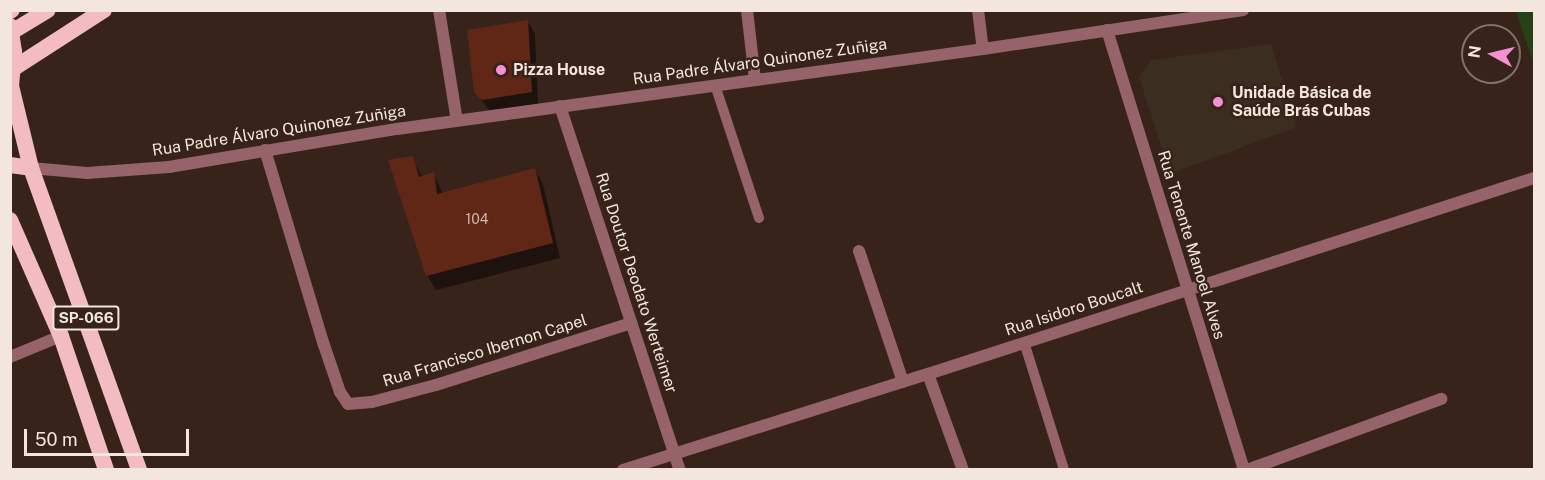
<!DOCTYPE html>
<meta charset="utf-8">
<style>
body{margin:0}
#map{position:relative;width:1545px;height:480px;overflow:hidden;background:#372319;font-family:"Public Sans",sans-serif}
div>[style]{position:absolute}
.medical>*{inset:0;background:#3b2d20}
.green>*{inset:0;background:#254216}
.shadow>*{inset:0;background:#0007}
.building>*{inset:0;background:#602717}
.service>*{height:10px;margin:-5px;padding:0 5px;transform-origin:5px;border-radius:5px;background:#96636a}
.minor>*{height:12px;margin:-6px;padding:0 6px;transform-origin:6px;border-radius:6px;background:#96636a}
.trunk>*{height:16px;margin:-8px;padding:0 8px;transform-origin:8px;border-radius:8px;background:#f3bcc3}
.trunk-bridge>*{height:16px;margin:-8px;padding:0 8px;transform-origin:8px;border-radius:8px;background:#f3bcc3}
.dots>*{width:16px;height:16px;translate:-50% -50%;box-sizing:border-box;border:3px solid #372319;border-radius:50%}
span{translate:-50% -50%;white-space:nowrap;text-align:center;line-height:1.15;-webkit-text-stroke:5px #372319;paint-order:stroke}
.number-label{font-size:14px;color:#ceb6ac}
.number-label span{-webkit-text-stroke-width:0}
.shield-label span{padding:2px 4px;background:#372319;border:2px solid;border-radius:4px;-webkit-text-stroke-width:0}
.shield-label{font-size:15px;color:#f3e6de;font-weight:700}
.street-label{font-size:16px;color:#f3e6de}
.poi-label{font-size:16px;color:#f3e6de;font-weight:700}
.left{translate:0 -50%;text-align:left}
.frame{position:absolute;inset:0;border:12px solid #f3e6de;pointer-events:none}
.north{position:absolute;left:1461px;top:24px;width:60px;height:60px;box-sizing:border-box;background:#372319;border:2px solid #827168;border-radius:50%;rotate:278deg;font-size:16px;font-weight:700;line-height:24px;text-align:center;color:#f3e6de}
.north::after{content:'';display:block;margin:auto;width:21px;height:27px;background:#f491d3;clip-path:polygon(50% 0,100% 100%,50% 72%,0 100%)}
.scale{position:absolute;left:24px;top:429px;width:165px;height:27px;box-sizing:border-box;border:3px solid #f3e6de;border-top:0;padding-left:8px;font-size:18px;line-height:21px;white-space:nowrap;color:#f3e6de;-webkit-text-stroke:4px #372319;paint-order:stroke}
</style>
<div id="map">
<div class="medical">
<i style="clip-path:polygon(1271px 44px,1297px 127px,1170px 174px,1139px 77px,1151px 60px)"></i>
</div>
<div class="green">
<i style="clip-path:polygon(1516px 11px,1534px 11px,1534px 66px)"></i>
</div>
<div class="shadow">
<i style="clip-path:polygon(528px 22px,535px 34px,538px 104px,490px 111px,475px 91px)"></i>
<i style="clip-path:polygon(412px 158px,422px 177px,433px 173px,443px 194px,534px 169px,543px 184px,560px 258px,436px 290px,427px 275px)"></i>
</div>
<div class="building">
<i style="clip-path:polygon(528px 20px,532px 92px,483px 100px,478px 97px,474px 92px,467px 30px)"></i>
<i style="clip-path:polygon(413px 156px,419px 177px,434px 172px,437px 194px,535px 168px,553px 243px,426px 276px,388px 160px)"></i>
</div>
<div class="service">
<i style="left:715px;top:85px;width:140px;rotate:71.7deg"></i>
<i style="left:1024px;top:342px;width:134px;rotate:72.6deg"></i>
</div>
<div class="minor">
<i style="left:439px;top:10px;width:112px;rotate:80.8deg"></i>
<i style="left:747px;top:10px;width:70px;rotate:83.5deg"></i>
<i style="left:978px;top:10px;width:39px;rotate:83deg"></i>
<i style="left:1107px;top:30px;width:461px;rotate:72.7deg"></i>
<i style="left:560px;top:106px;width:383px;rotate:71.8deg"></i>
<i style="left:265px;top:150px;width:204px;rotate:73.2deg"></i>
<i style="left:324px;top:345px;width:50px;rotate:71.2deg"></i>
<i style="left:340px;top:392px;width:14px;rotate:56deg"></i>
<i style="left:348px;top:404px;width:24px;rotate:-5deg"></i>
<i style="left:372px;top:402px;width:66px;rotate:-14.9deg"></i>
<i style="left:436px;top:385px;width:205px;rotate:-17.6deg"></i>
<i style="left:31px;top:168px;width:56px;rotate:5.1deg"></i>
<i style="left:87px;top:173px;width:82px;rotate:-4.2deg"></i>
<i style="left:169px;top:167px;width:231px;rotate:-9.5deg"></i>
<i style="left:397px;top:129px;width:591px;rotate:-7.77deg"></i>
<i style="left:983px;top:49px;width:263px;rotate:-8.5deg"></i>
<i style="left:859px;top:251px;width:138px;rotate:71.4deg"></i>
<i style="left:10px;top:357px;width:55px;rotate:-22.4deg"></i>
<i style="left:928px;top:374px;width:102px;rotate:70deg"></i>
<i style="left:623px;top:470px;width:320px;rotate:-17.5deg"></i>
<i style="left:928px;top:374px;width:637px;rotate:-17.92deg"></i>
<i style="left:1247px;top:470px;width:207px;rotate:-20.1deg"></i>
</div>
<div class="trunk">
<i style="left:10px;top:11px;width:2px;rotate:-27deg"></i>
<i style="left:10px;top:26px;width:26px;rotate:81deg"></i>
<i style="left:14px;top:52px;width:34px;rotate:95deg"></i>
<i style="left:11px;top:86px;width:84px;rotate:76.3deg"></i>
<i style="left:31px;top:168px;width:321px;rotate:70.3deg"></i>
<i style="left:14px;top:68px;width:107px;rotate:-32.8deg"></i>
<i style="left:10px;top:165px;width:21px;rotate:8deg"></i>
<i style="left:10px;top:220px;width:127px;rotate:66.3deg"></i>
<i style="left:61px;top:336px;width:141px;rotate:71.4deg"></i>
</div>
<div class="trunk-bridge">
<i style="left:10px;top:33px;width:44px;rotate:-31.2deg"></i>
</div>
<div class="dots">
<i style="left:501px;top:70px;background:#f491d3"></i>
<i style="left:1218px;top:102px;background:#f491d3"></i>
</div>
<div class="number-label">
<span style="left:477px;top:219px">104</span>
</div>
<div class="shield-label">
<span style="left:86px;top:318px">SP-066</span>
</div>
<div class="street-label">
<span style="left:760px;top:62px;rotate:-8deg">Rua Padre Álvaro Quinonez Zuñiga</span>
<span style="left:279px;top:131px;rotate:-9deg">Rua Padre Álvaro Quinonez Zuñiga</span>
<span style="left:1191px;top:245px;rotate:73deg">Rua Tenente Manoel Alves</span>
<span style="left:636px;top:283px;rotate:72deg">Rua Doutor Deodato Werteimer</span>
<span style="left:1074px;top:309px;rotate:-18deg">Rua Isidoro Boucalt</span>
<span style="left:485px;top:351px;rotate:-17deg">Rua Francisco Ibernon Capel</span>
</div>
<div class="poi-label">
<span class="left" style="left:513px;top:70px">Pizza House</span>
<span class="left" style="left:1232px;top:102px">Unidade Básica de<br>Saúde Brás Cubas</span>
</div>
<div class="frame"></div>
<div class="north">N</div>
<div class="scale">50 m</div>
</div>
